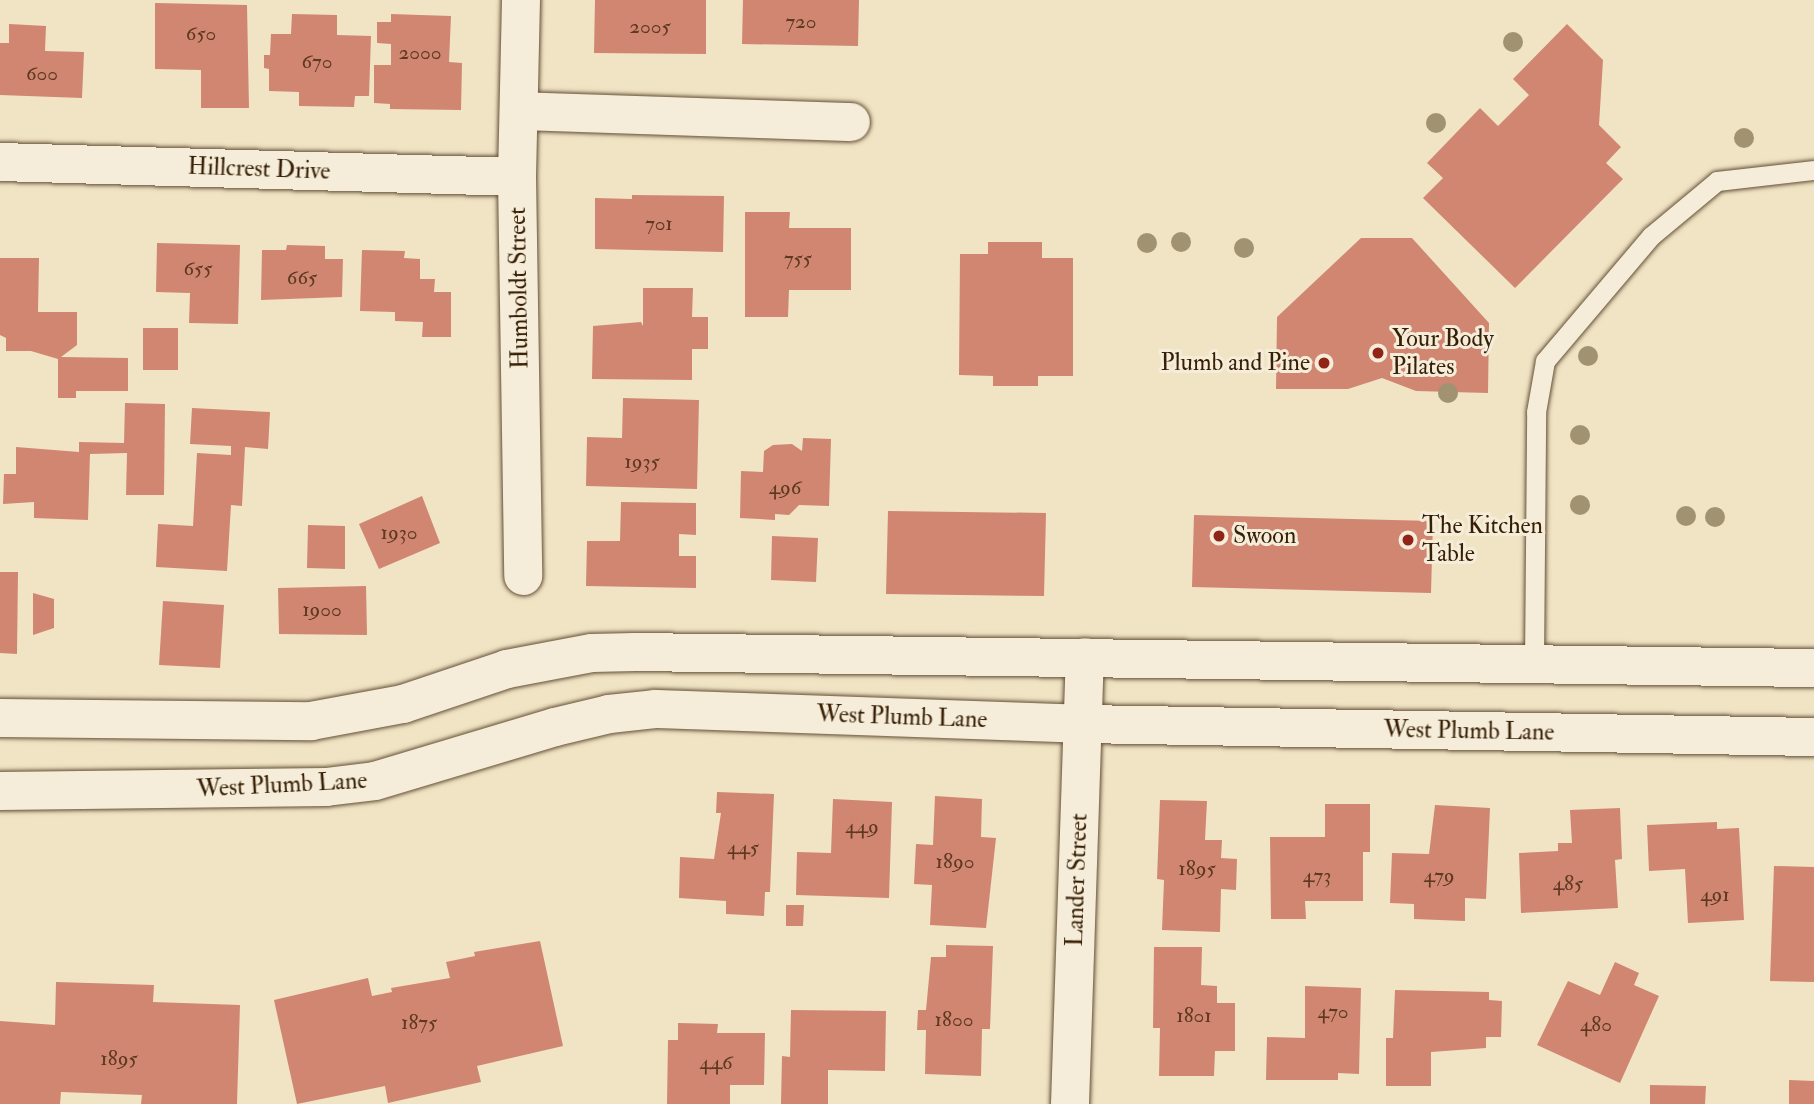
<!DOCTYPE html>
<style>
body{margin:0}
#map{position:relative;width:1814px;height:1104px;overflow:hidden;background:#f0e4c5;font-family:"IM FELL Double Pica",serif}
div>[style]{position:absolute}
.building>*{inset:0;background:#d08671}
.roads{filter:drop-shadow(0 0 2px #655035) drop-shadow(0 0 2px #655035)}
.service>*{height:19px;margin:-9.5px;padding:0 9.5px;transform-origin:9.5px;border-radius:9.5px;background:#f5edd9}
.minor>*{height:38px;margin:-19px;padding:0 19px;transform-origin:19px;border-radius:19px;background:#f5edd9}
.secondary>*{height:38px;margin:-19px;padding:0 19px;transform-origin:19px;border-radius:19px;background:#f5edd9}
.trees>*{width:20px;height:20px;margin:-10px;border-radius:50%;background:#a19372}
.dots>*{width:19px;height:19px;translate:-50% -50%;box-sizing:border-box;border:4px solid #f5edd9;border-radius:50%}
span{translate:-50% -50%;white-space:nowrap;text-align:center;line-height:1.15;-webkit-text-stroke:6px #f5edd9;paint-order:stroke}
.number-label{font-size:21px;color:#5d3920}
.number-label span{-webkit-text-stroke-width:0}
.street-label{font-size:24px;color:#371f05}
.poi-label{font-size:24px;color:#371f05}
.left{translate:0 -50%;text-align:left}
.right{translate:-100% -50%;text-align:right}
</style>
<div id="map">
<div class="building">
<i style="clip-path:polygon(595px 0,706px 0,706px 54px,594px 53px)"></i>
<i style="clip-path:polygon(743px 0,859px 0,858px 46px,742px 44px)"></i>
<i style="clip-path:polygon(155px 3px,247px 5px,249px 108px,201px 108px,201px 70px,155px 69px)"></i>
<i style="clip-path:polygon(292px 14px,337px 15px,337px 35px,371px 36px,369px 96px,355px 96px,354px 107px,299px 106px,299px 92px,269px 91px,269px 69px,264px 68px,264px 55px,270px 55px,271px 34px,291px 34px)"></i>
<i style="clip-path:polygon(391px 14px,451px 16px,449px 62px,462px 63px,461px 110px,390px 109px,390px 104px,374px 103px,374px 65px,391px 65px,391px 44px,377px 43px,377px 22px,391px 22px)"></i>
<i style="clip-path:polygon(9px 24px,46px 26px,45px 51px,84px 52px,82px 98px,0 95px,0 43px,9px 43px)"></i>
<i style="clip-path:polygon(1567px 24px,1603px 60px,1599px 125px,1621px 147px,1606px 163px,1623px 179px,1515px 288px,1423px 198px,1443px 178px,1427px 163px,1480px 108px,1498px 126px,1529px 95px,1513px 79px)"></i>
<i style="clip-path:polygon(632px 195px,724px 196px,723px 252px,595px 249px,595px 198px,632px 199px)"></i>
<i style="clip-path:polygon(745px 212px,790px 212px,789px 228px,851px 228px,851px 290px,789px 290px,788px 317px,745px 317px)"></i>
<i style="clip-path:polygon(1361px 238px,1412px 238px,1489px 323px,1488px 393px,1416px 391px,1382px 378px,1348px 389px,1276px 389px,1277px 317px)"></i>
<i style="clip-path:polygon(988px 242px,1042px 242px,1042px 258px,1073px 258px,1073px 376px,1038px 376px,1038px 386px,993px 386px,993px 376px,959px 375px,960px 254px,988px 254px)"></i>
<i style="clip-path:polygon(157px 243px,240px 245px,238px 324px,189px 323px,190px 293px,156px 292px)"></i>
<i style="clip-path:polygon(287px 245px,325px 246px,325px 259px,343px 259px,342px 297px,261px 300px,262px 250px,286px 250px)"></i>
<i style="clip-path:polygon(362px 250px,405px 251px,404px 258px,420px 259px,420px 279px,435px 279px,434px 292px,451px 292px,451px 337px,422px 337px,423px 322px,395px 321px,395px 312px,360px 311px)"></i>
<i style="clip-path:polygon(0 258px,39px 258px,38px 312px,77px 312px,77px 345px,61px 357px,128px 358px,128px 391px,76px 391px,76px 398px,58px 398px,58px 359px,31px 351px,6px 351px,6px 338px,0 335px)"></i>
<i style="clip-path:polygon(643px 288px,693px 288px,692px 317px,708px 317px,708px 349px,692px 349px,692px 380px,592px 379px,593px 326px,641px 322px,643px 326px)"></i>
<i style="clip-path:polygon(143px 328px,178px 328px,178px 370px,143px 370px)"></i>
<i style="clip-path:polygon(623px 398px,699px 400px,697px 489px,586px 486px,587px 437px,622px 438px)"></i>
<i style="clip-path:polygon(125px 403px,165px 404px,164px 495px,126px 495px,127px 453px,90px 454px,88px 520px,34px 518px,34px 502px,3px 504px,4px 474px,16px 474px,16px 447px,79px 452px,79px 442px,124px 443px)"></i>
<i style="clip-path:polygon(192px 408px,270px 412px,268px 449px,245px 447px,242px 506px,231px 505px,227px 571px,156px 567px,158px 524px,193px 526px,197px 453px,231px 455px,231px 446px,190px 444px)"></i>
<i style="clip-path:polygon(803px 438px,831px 439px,829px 506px,799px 505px,789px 515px,775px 514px,775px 520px,740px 518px,741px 471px,763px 472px,764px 451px,773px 445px,792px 444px,802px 451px)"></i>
<i style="clip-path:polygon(422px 496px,440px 543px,379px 569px,359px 524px)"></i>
<i style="clip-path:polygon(621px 502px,696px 503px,696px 535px,679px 534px,679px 556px,696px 556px,696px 588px,586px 586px,587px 541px,620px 541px)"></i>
<i style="clip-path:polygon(888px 511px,1046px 513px,1044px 596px,886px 594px)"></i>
<i style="clip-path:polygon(1194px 515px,1433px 521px,1431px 593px,1192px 587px)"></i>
<i style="clip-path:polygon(308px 525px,345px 526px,345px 569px,307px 568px)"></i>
<i style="clip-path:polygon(772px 536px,818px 538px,816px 582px,771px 580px)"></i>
<i style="clip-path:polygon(0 572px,18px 572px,17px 654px,0 653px)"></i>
<i style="clip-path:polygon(366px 586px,367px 635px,279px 634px,278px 588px)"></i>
<i style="clip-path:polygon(33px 593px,54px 599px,54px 628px,33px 635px)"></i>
<i style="clip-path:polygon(163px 601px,224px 605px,220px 668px,159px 665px)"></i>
<i style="clip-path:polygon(717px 792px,774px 794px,770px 892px,765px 892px,764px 916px,726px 914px,726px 901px,679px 898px,680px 857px,714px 859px,721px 813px,716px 813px)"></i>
<i style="clip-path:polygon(935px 796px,982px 799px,981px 837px,996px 838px,986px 928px,930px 925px,932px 885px,914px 884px,916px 844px,933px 845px)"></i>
<i style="clip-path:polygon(833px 799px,892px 802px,889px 898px,796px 895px,797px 852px,831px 853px)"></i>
<i style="clip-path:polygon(1160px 800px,1207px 801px,1205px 840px,1222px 840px,1221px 858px,1237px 859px,1236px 890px,1221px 889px,1220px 932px,1162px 930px,1164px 880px,1157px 879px)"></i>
<i style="clip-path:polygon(1325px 804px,1370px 804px,1370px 852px,1363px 852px,1363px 901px,1305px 901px,1306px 919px,1271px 919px,1270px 837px,1325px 837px)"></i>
<i style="clip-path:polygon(1435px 805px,1490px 808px,1486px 899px,1465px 898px,1465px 921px,1414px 919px,1414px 904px,1390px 903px,1392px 853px,1429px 854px)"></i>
<i style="clip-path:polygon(1620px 808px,1622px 859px,1615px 860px,1618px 908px,1521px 913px,1519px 853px,1558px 851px,1558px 843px,1572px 843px,1570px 810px)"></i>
<i style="clip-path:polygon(1717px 822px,1717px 829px,1739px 828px,1744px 920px,1688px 923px,1685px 869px,1649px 871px,1647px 825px)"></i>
<i style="clip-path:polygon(1774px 866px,1814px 867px,1814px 982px,1770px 981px)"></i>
<i style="clip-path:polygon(786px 905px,804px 905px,803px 926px,786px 926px)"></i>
<i style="clip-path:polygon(540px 941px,563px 1046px,477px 1066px,481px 1082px,388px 1103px,385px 1086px,297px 1104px,274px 1000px,368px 978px,372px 996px,392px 992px,391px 988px,450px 978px,446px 962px,475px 956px,474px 952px)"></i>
<i style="clip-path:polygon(946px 945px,993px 946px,990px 1029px,982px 1029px,981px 1076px,925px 1074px,926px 1030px,917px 1030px,918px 1010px,926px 1010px,931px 957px,946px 957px)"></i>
<i style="clip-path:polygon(1154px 947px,1202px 947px,1201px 985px,1217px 986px,1217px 1003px,1235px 1003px,1235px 1051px,1215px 1051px,1214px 1076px,1159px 1076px,1160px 1028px,1153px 1028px)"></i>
<i style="clip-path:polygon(1615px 962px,1639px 973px,1634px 985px,1659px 996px,1620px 1083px,1537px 1045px,1568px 981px,1600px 995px)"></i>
<i style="clip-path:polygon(56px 982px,154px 985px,153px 1002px,240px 1005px,237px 1104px,141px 1104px,142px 1095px,61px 1092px,60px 1104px,0 1104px,0 1021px,55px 1025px)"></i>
<i style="clip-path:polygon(1305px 986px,1361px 988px,1359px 1074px,1338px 1073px,1338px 1080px,1266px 1080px,1267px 1037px,1305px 1038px)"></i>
<i style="clip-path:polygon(1395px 990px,1489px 992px,1489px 1000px,1502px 1001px,1501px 1037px,1486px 1037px,1486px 1048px,1431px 1052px,1431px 1086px,1386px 1086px,1386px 1038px,1393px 1038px)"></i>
<i style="clip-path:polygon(791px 1010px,886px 1011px,885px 1071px,828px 1070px,828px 1104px,781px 1104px,782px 1056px,790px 1057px)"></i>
<i style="clip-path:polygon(678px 1023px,718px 1024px,717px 1033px,765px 1033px,764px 1085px,730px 1085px,730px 1104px,667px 1104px,668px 1040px,678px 1040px)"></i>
<i style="clip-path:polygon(1789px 1080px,1814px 1081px,1814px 1104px,1789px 1104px)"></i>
<i style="clip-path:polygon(1650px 1085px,1706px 1086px,1705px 1104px,1650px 1104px)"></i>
</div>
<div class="roads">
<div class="service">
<i style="left:1534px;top:663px;width:251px;rotate:-89.5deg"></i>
<i style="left:1536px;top:412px;width:52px;rotate:-80deg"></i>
<i style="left:1545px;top:361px;width:164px;rotate:-49.7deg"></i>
<i style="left:1651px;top:236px;width:86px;rotate:-39.8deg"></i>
<i style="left:1717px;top:181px;width:98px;rotate:-6.5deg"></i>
</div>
<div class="minor">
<i style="left:521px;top:0;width:177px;rotate:91.3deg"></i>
<i style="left:517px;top:177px;width:399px;rotate:89.1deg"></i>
<i style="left:519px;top:111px;width:332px;rotate:1.9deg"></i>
<i style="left:0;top:162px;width:517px;rotate:1.66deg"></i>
<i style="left:1070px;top:1104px;width:447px;rotate:-88.1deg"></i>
</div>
<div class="secondary">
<i style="left:0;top:718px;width:311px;rotate:0.6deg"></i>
<i style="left:311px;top:721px;width:94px;rotate:-10.5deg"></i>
<i style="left:403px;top:704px;width:110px;rotate:-18.6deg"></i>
<i style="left:507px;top:669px;width:86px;rotate:-10.7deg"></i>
<i style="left:592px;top:653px;width:43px;rotate:-1.3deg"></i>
<i style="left:635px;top:652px;width:1179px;rotate:0.78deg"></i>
<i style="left:0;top:791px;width:326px;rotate:-0.7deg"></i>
<i style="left:326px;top:787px;width:49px;rotate:-7deg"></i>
<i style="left:375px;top:781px;width:188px;rotate:-16.7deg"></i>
<i style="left:555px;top:727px;width:56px;rotate:-13.5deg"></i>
<i style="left:609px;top:714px;width:46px;rotate:-6.2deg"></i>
<i style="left:655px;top:709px;width:428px;rotate:2deg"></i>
<i style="left:1083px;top:724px;width:731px;rotate:1.02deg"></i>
</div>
</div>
<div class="trees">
<i style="left:1513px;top:42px"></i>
<i style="left:1436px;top:123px"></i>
<i style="left:1744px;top:138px"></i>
<i style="left:1181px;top:242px"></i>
<i style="left:1147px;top:243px"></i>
<i style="left:1244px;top:248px"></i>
<i style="left:1588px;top:356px"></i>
<i style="left:1448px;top:393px"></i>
<i style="left:1580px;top:435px"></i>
<i style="left:1580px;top:505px"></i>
<i style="left:1686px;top:516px"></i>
<i style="left:1715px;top:517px"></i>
</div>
<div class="dots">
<i style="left:1378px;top:353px;background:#8f2418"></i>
<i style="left:1324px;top:363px;background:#8f2418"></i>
<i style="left:1219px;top:536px;background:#8f2418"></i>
<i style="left:1408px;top:540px;background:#8f2418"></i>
</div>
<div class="number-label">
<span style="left:801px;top:22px">720</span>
<span style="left:650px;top:27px">2005</span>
<span style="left:201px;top:34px">650</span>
<span style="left:420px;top:53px">2000</span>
<span style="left:317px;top:62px">670</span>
<span style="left:42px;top:74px">600</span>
<span style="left:659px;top:224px">701</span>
<span style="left:798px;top:259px">755</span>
<span style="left:198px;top:269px">655</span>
<span style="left:302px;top:278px">665</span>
<span style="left:642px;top:462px">1935</span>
<span style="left:785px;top:488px">496</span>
<span style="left:399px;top:533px">1930</span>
<span style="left:322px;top:610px">1900</span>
<span style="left:862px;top:827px">449</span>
<span style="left:743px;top:848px">445</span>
<span style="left:955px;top:862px">1890</span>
<span style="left:1197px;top:869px">1895</span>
<span style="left:1317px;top:876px">473</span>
<span style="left:1439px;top:876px">479</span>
<span style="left:1568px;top:884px">485</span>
<span style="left:1715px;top:895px">491</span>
<span style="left:1333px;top:1012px">470</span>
<span style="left:1194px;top:1016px">1801</span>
<span style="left:954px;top:1020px">1800</span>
<span style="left:419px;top:1023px">1875</span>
<span style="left:1596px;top:1025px">480</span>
<span style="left:119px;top:1059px">1895</span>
<span style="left:716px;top:1063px">446</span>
</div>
<div class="street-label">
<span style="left:259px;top:169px;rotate:2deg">Hillcrest Drive</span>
<span style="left:519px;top:288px;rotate:-91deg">Humboldt Street</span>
<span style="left:902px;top:717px;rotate:2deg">West Plumb Lane</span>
<span style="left:1469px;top:731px;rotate:1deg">West Plumb Lane</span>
<span style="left:282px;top:785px;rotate:-3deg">West Plumb Lane</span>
<span style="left:1077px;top:880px;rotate:-88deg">Lander Street</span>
</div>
<div class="poi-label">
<span class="left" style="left:1392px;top:353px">Your Body<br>Pilates</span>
<span class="right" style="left:1310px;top:363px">Plumb and Pine</span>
<span class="left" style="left:1422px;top:540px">The Kitchen<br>Table</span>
<span class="left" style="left:1233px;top:536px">Swoon</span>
</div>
</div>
